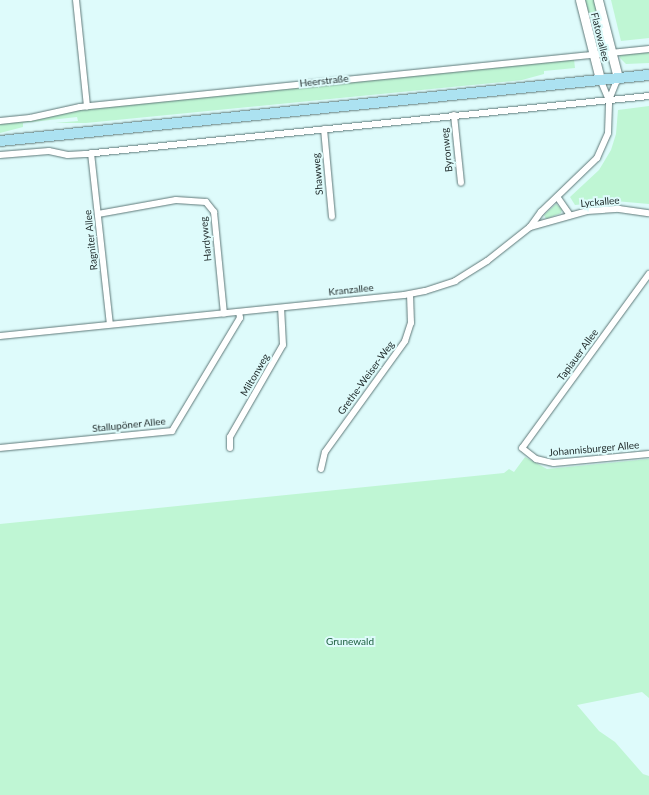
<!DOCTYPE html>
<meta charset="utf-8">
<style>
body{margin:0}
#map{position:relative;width:649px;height:795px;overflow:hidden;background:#defbfb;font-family:Lato,sans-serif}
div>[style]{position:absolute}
.green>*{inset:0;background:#bff6d4}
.roads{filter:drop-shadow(0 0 1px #5e7878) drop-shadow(0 0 1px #5e7878)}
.street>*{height:6px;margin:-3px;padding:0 3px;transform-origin:3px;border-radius:3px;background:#fff}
.secondary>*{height:9px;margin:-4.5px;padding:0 4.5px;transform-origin:4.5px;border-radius:4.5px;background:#fff}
.primary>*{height:10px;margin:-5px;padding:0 5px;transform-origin:5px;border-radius:5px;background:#ace2f1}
span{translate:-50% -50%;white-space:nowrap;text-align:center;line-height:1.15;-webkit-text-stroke:4px #defbfb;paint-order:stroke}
.street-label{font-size:10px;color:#242f2f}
.park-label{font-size:10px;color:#1a5d3c}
</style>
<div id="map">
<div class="green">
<i style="clip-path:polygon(585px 0,594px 0,604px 40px,597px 41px)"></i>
<i style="clip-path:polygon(611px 0,649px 0,649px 38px,621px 41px)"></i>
<i style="clip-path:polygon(649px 52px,649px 63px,626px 64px,620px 58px,620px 55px)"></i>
<i style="clip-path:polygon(574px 59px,575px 68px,544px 71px,544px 74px,522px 80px,86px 123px,55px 123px,78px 121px,77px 117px,23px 123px,23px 127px,0 133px,0 123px,62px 111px)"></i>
<i style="clip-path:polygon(649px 106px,649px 204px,615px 201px,575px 205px,570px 197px,599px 170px,611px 150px,616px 134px,618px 110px)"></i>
<i style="clip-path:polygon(556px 204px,562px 209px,561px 213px,546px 219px,544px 215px)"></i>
<i style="clip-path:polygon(525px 457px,547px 469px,649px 459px,649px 698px,642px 692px,577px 705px,599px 731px,615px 742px,643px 774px,649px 776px,649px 795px,0 795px,0 524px,504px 473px,509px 469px,514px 472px)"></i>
</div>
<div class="roads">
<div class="street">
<i style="left:76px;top:0;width:107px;rotate:84.1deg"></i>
<i style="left:600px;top:79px;width:23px;rotate:67deg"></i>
<i style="left:454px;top:115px;width:68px;rotate:84.1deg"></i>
<i style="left:0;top:121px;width:30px;rotate:-6deg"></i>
<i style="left:30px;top:118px;width:51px;rotate:-12.4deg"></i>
<i style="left:80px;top:107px;width:572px;rotate:-5.82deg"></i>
<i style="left:324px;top:129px;width:88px;rotate:84.8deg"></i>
<i style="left:91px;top:153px;width:172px;rotate:83.7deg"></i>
<i style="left:0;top:155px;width:49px;rotate:-4.7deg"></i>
<i style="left:49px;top:151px;width:19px;rotate:12deg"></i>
<i style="left:68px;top:155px;width:17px;rotate:-3deg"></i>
<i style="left:85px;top:154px;width:567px;rotate:-5.87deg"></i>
<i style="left:558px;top:198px;width:21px;rotate:55deg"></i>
<i style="left:98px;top:214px;width:79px;rotate:-10.2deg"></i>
<i style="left:176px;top:200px;width:30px;rotate:4deg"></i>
<i style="left:206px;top:202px;width:13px;rotate:51deg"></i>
<i style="left:214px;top:212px;width:102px;rotate:84.4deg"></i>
<i style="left:530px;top:227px;width:59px;rotate:-15.7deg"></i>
<i style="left:587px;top:211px;width:32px;rotate:-4deg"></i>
<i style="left:619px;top:209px;width:30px;rotate:8deg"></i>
<i style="left:649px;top:274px;width:215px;rotate:126.1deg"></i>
<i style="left:522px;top:448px;width:18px;rotate:38deg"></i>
<i style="left:536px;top:459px;width:18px;rotate:13deg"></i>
<i style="left:554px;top:463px;width:95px;rotate:-5.4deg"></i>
<i style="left:0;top:336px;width:406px;rotate:-5.8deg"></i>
<i style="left:404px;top:295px;width:21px;rotate:-11deg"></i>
<i style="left:425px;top:291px;width:32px;rotate:-18deg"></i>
<i style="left:455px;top:281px;width:38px;rotate:-32deg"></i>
<i style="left:487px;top:261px;width:55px;rotate:-38.3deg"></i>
<i style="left:530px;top:227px;width:19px;rotate:-54deg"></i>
<i style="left:541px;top:212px;width:78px;rotate:-44deg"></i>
<i style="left:597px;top:158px;width:27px;rotate:-66deg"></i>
<i style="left:608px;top:133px;width:33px;rotate:-88deg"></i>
<i style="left:609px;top:100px;width:24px;rotate:-68deg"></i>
<i style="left:0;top:448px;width:173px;rotate:-5.6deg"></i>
<i style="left:172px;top:431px;width:132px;rotate:-59deg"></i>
<i style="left:240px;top:318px;width:6px;rotate:-99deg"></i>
<i style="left:230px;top:448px;width:11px;rotate:-90deg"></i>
<i style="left:230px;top:437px;width:106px;rotate:-60.1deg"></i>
<i style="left:283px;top:345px;width:37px;rotate:-93deg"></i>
<i style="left:321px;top:469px;width:17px;rotate:-77deg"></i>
<i style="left:325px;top:452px;width:137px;rotate:-54.2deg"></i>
<i style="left:405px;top:341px;width:19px;rotate:-72deg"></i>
<i style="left:411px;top:323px;width:29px;rotate:-92deg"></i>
</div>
<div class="secondary">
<i style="left:580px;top:0;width:81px;rotate:75.8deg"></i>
<i style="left:598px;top:0;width:81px;rotate:75.6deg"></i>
</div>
<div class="primary">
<i style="left:0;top:141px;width:652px;rotate:-5.81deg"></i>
</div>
</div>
<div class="street-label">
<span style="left:600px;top:37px;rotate:76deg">Flatowallee</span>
<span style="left:324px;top:81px;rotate:-6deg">Heerstraße</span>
<span style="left:447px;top:150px;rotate:-96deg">Byronweg</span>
<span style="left:318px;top:174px;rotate:-95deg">Shawweg</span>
<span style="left:600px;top:202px;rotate:-5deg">Lyckallee</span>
<span style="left:206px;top:239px;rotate:-96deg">Hardyweg</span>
<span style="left:91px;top:240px;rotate:-96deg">Ragniter Allee</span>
<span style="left:351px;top:290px;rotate:-6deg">Kranzallee</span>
<span style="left:578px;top:355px;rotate:-54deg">Tapiauer Allee</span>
<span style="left:255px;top:375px;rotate:-60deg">Miltonweg</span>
<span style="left:366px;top:378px;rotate:-54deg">Grethe-Weiser-Weg</span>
<span style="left:129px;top:425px;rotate:-6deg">Stallupöner Allee</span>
<span style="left:594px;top:449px;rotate:-5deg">Johannisburger Allee</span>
</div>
<div class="park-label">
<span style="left:350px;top:642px">Grunewald</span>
</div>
</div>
